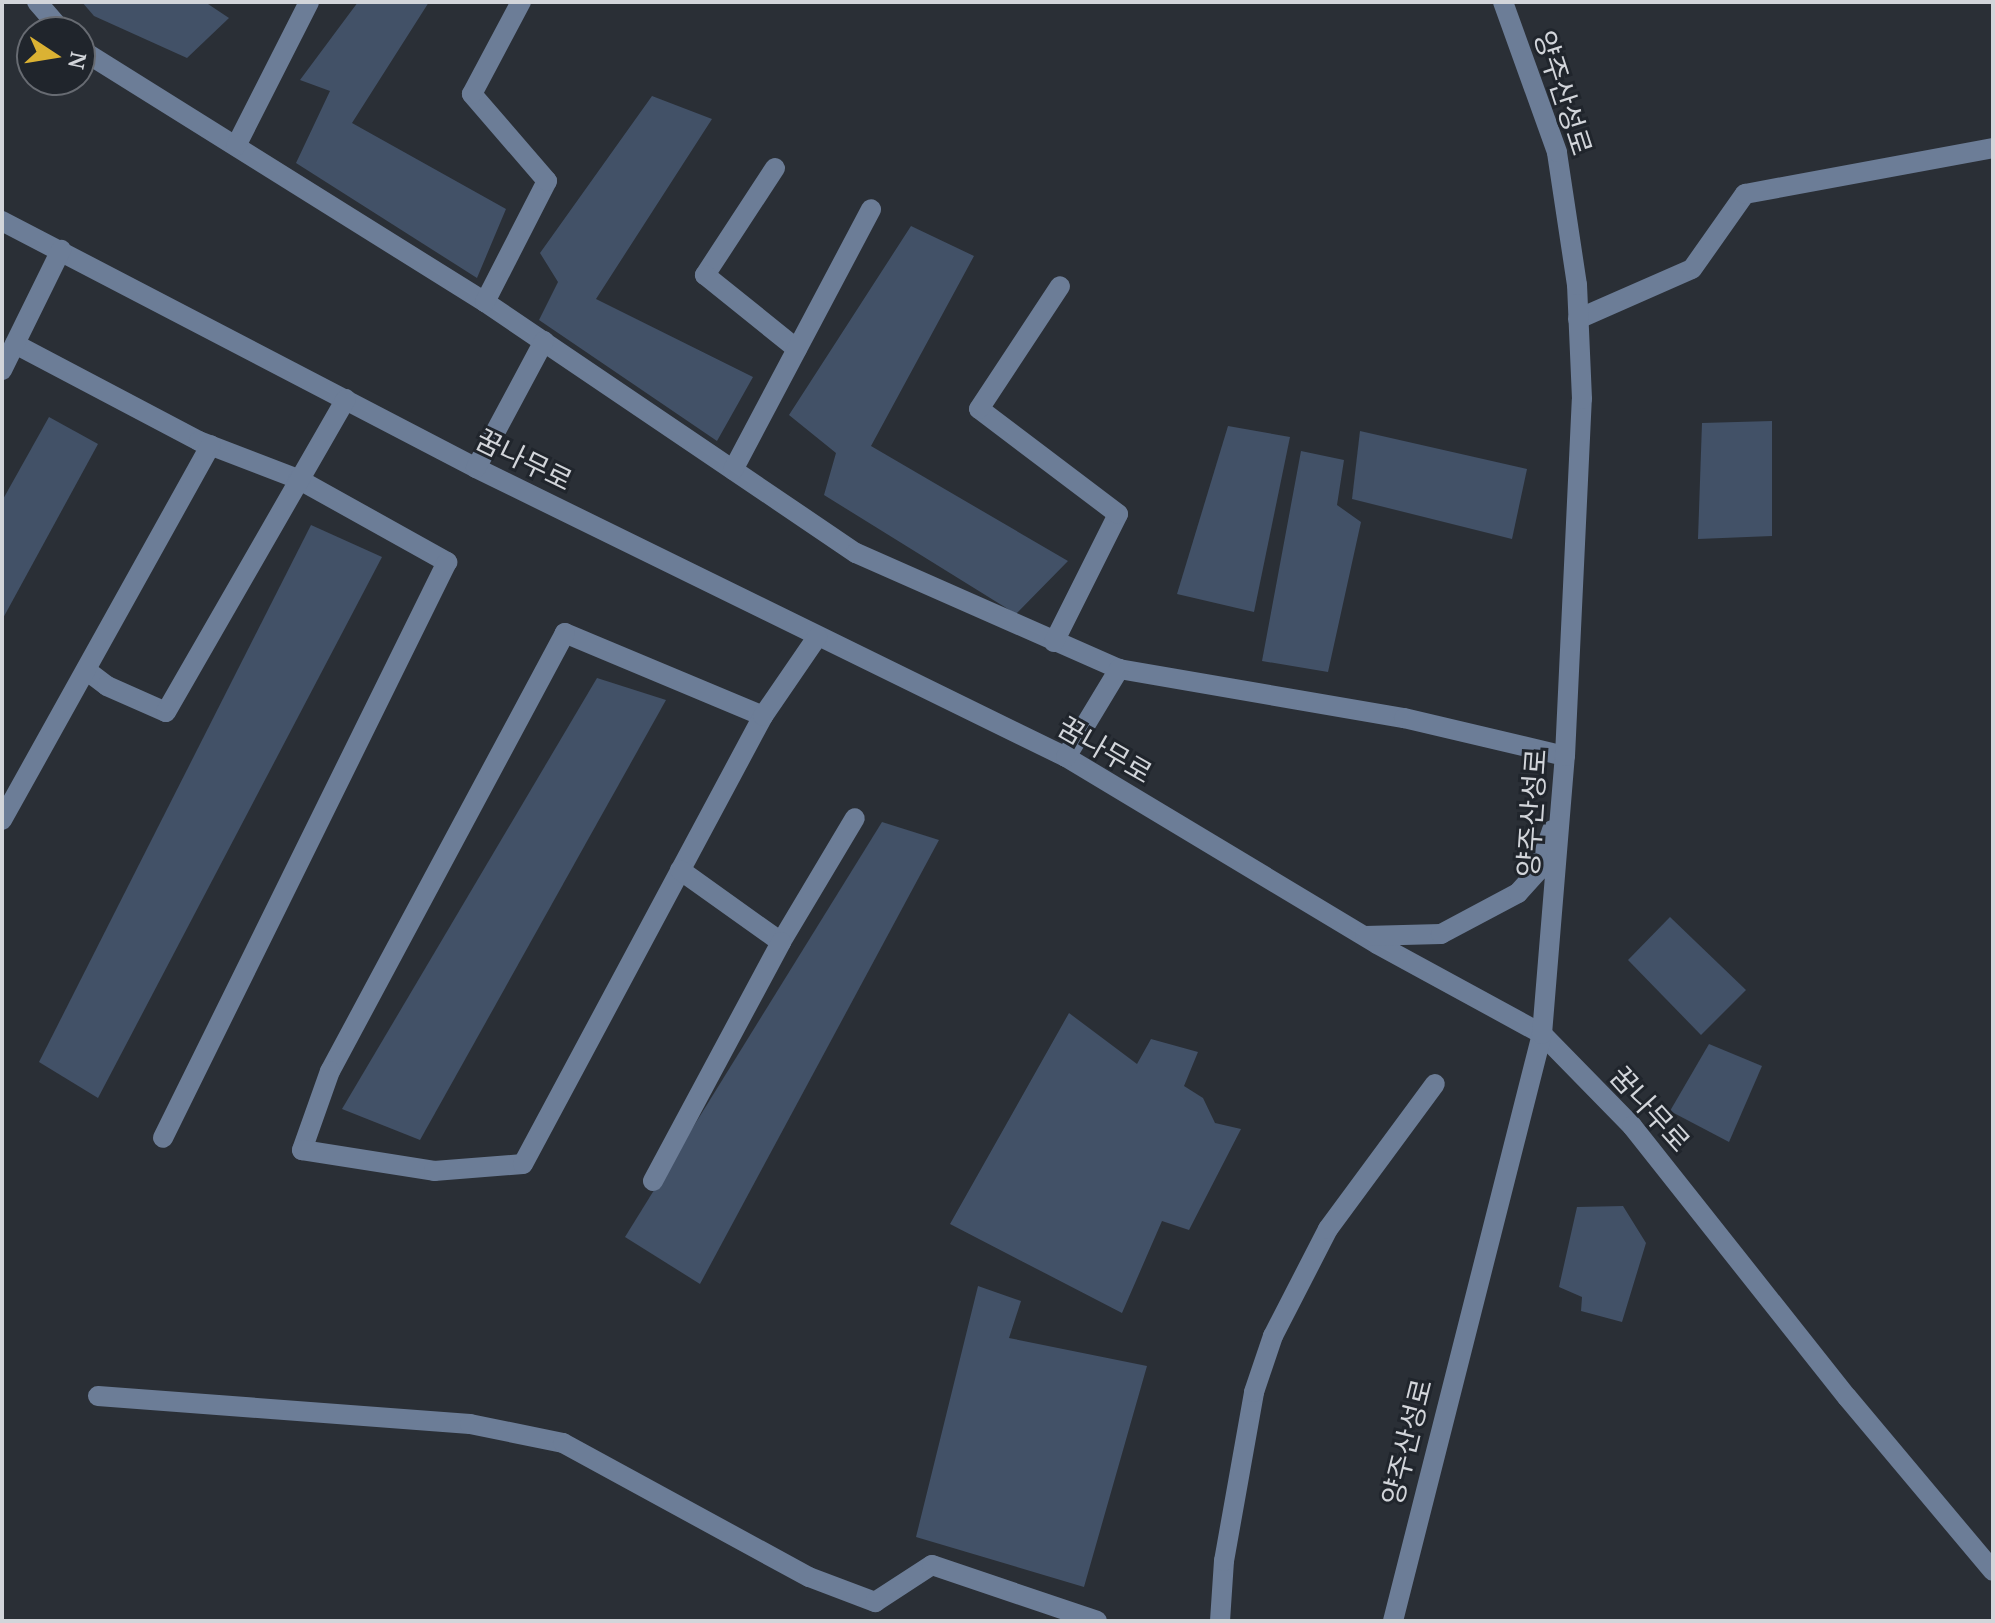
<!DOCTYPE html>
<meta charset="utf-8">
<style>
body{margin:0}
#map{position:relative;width:1995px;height:1623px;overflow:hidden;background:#2a2f36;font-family:"PT Serif","Noto Sans KR",serif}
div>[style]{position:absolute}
.building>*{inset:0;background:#425167}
.minor>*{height:20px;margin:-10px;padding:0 10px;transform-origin:10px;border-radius:10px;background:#6c7d97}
span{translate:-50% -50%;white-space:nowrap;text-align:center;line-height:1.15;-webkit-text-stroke:6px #20252c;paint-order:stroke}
.street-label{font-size:28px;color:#d2d5da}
.frame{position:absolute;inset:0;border:4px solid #d2d5da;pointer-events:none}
.north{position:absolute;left:16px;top:16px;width:80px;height:80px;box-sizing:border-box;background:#20252c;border:2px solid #676b72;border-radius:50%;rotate:102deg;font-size:22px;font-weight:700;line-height:32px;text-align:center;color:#d2d5da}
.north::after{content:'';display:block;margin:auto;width:28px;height:36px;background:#dbb233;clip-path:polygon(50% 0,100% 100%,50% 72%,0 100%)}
</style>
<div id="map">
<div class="building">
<i style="clip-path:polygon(82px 2px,205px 2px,229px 18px,187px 58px,94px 16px)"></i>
<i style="clip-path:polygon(358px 2px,429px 2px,352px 123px,506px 209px,477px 278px,296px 163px,330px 91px,300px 80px)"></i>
<i style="clip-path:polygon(652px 96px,712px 119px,596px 299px,753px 377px,717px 441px,539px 320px,558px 282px,540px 253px)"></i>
<i style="clip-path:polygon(911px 226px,974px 256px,871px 446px,1068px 561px,1016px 614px,824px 495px,836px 453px,789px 415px)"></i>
<i style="clip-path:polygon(49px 417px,98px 444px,2px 620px,2px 501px)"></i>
<i style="clip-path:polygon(1772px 421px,1772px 536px,1698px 539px,1702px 423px)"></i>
<i style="clip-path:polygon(1228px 426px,1290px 437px,1254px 612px,1177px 594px)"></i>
<i style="clip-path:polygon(1360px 431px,1527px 469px,1512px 539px,1352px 499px)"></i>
<i style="clip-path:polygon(1301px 451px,1344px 460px,1337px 505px,1361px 522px,1328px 672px,1262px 661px)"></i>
<i style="clip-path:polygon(311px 525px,382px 557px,98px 1098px,39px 1062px)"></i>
<i style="clip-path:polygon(597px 678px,666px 700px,420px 1140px,342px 1109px)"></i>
<i style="clip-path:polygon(882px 822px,939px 840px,700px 1284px,625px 1237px)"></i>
<i style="clip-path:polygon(1670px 917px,1746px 990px,1701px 1035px,1628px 960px)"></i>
<i style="clip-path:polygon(1069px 1013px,1137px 1064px,1151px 1039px,1198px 1052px,1184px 1086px,1203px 1098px,1215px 1123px,1241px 1129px,1189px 1230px,1162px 1221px,1122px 1313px,950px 1224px)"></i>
<i style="clip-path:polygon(1709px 1044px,1762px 1066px,1729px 1142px,1670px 1111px)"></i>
<i style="clip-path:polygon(1623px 1206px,1646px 1243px,1622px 1322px,1581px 1311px,1582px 1297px,1559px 1287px,1577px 1207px)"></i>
<i style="clip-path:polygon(978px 1286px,1021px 1301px,1009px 1338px,1147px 1366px,1084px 1587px,916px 1537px)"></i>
</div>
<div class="minor">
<i style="left:37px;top:2px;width:40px;rotate:49deg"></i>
<i style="left:80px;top:49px;width:478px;rotate:32deg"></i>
<i style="left:485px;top:302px;width:448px;rotate:34.1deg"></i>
<i style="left:856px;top:553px;width:287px;rotate:23.8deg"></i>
<i style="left:1119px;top:669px;width:289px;rotate:9.8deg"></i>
<i style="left:1404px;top:718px;width:165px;rotate:13.3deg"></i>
<i style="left:236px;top:146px;width:161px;rotate:-63.1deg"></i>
<i style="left:775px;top:168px;width:128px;rotate:123.2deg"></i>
<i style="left:705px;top:275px;width:118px;rotate:38.8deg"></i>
<i style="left:2px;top:221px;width:534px;rotate:27.52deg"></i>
<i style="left:476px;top:468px;width:657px;rotate:26.1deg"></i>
<i style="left:1066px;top:757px;width:363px;rotate:31deg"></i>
<i style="left:1377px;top:944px;width:188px;rotate:28.6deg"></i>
<i style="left:1542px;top:1034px;width:129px;rotate:45.6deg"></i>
<i style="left:1632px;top:1126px;width:346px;rotate:51.6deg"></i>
<i style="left:1847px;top:1397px;width:227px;rotate:50deg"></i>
<i style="left:485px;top:302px;width:136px;rotate:-62.9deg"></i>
<i style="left:547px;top:181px;width:115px;rotate:-130.8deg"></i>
<i style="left:472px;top:94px;width:104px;rotate:-62deg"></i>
<i style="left:1578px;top:319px;width:124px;rotate:-23.7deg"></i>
<i style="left:1692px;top:269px;width:92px;rotate:-54.8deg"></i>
<i style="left:1745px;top:194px;width:252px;rotate:-10.5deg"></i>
<i style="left:15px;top:344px;width:208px;rotate:27.8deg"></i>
<i style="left:199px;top:441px;width:106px;rotate:21deg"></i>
<i style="left:298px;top:479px;width:171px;rotate:29.1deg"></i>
<i style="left:447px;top:562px;width:642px;rotate:116.25deg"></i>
<i style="left:2px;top:370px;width:134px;rotate:-63.8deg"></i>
<i style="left:476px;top:468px;width:144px;rotate:-61.8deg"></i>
<i style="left:733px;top:470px;width:295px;rotate:-62.1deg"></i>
<i style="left:1054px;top:642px;width:143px;rotate:-63.4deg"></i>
<i style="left:1118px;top:514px;width:174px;rotate:-142.9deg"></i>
<i style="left:979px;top:409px;width:147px;rotate:-56.6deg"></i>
<i style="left:86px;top:670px;width:26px;rotate:37deg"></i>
<i style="left:107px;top:686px;width:64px;rotate:23.8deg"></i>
<i style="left:166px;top:712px;width:361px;rotate:-60.1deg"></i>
<i style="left:763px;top:716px;width:215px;rotate:-157.3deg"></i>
<i style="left:565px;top:633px;width:497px;rotate:118.2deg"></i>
<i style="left:330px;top:1071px;width:84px;rotate:109.5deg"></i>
<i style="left:302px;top:1150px;width:134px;rotate:9deg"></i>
<i style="left:434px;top:1171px;width:89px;rotate:-4.5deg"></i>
<i style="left:523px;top:1164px;width:508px;rotate:-61.82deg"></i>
<i style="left:763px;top:716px;width:96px;rotate:-55.6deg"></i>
<i style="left:1066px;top:757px;width:103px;rotate:-58.9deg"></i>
<i style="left:2px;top:820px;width:429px;rotate:-60.9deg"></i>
<i style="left:680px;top:870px;width:124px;rotate:35.5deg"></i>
<i style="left:781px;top:942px;width:144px;rotate:-59.2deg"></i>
<i style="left:1365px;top:936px;width:76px;rotate:-1.5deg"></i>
<i style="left:1441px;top:934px;width:87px;rotate:-28deg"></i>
<i style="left:1518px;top:893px;width:30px;rotate:-48deg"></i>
<i style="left:1538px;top:871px;width:43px;rotate:-71.1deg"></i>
<i style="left:653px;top:1181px;width:271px;rotate:-61.8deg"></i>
<i style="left:98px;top:1396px;width:373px;rotate:4.3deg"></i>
<i style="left:470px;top:1424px;width:95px;rotate:11.5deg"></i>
<i style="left:563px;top:1443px;width:280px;rotate:28.6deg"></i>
<i style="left:809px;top:1577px;width:71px;rotate:20.7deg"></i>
<i style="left:875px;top:1602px;width:68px;rotate:-33deg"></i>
<i style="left:932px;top:1565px;width:174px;rotate:18.7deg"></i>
<i style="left:1220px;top:1621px;width:60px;rotate:-86.2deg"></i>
<i style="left:1224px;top:1561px;width:172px;rotate:-79.9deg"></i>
<i style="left:1254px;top:1392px;width:59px;rotate:-71.3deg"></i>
<i style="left:1273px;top:1336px;width:120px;rotate:-62.8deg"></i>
<i style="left:1328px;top:1229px;width:180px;rotate:-53.6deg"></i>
<i style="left:1393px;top:1621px;width:606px;rotate:-75.76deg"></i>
<i style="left:1542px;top:1034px;width:279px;rotate:-85.3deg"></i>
<i style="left:1565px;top:756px;width:357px;rotate:-87.3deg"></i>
<i style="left:1582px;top:399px;width:114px;rotate:-92.5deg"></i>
<i style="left:1577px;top:285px;width:134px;rotate:-98.6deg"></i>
<i style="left:1557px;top:152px;width:159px;rotate:-109.8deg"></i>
</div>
<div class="street-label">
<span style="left:1563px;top:93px;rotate:72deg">양주산성로</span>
<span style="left:524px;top:460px;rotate:26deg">꿈나무로</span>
<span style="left:1105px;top:750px;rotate:30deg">꿈나무로</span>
<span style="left:1532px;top:813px;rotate:-86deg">양주산성로</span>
<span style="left:1650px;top:1109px;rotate:48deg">꿈나무로</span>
<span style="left:1407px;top:1442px;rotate:-76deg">양주산성로</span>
</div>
<div class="frame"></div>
<div class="north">N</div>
</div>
